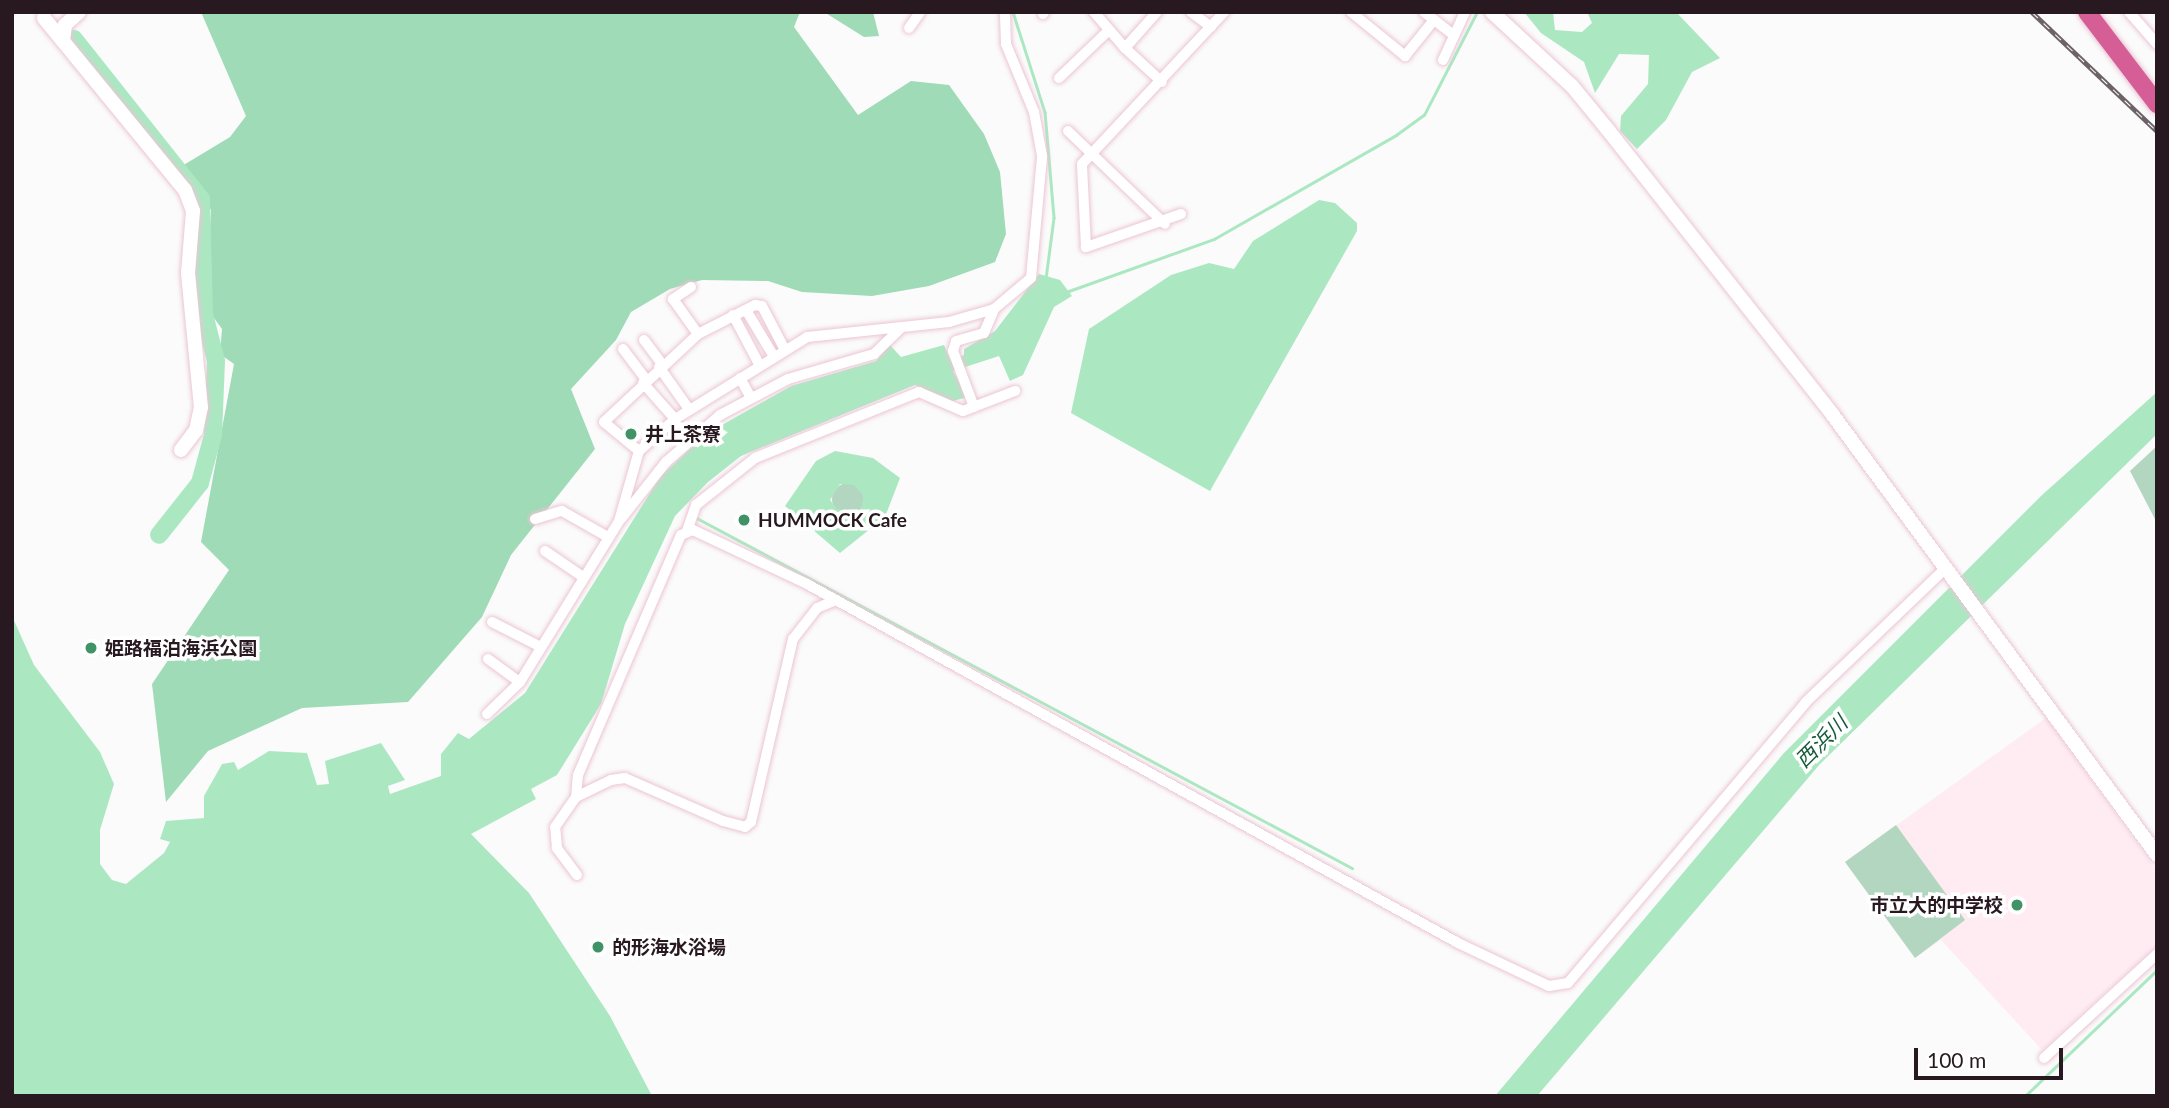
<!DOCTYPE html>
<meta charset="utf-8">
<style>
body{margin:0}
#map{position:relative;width:2169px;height:1108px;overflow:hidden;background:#fbfbfb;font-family:Lato,"Noto Sans JP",sans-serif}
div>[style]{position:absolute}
.built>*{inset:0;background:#ffecf3}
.green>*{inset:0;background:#b2d6bf}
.round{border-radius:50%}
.forest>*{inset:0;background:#9edbb6}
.water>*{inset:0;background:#abe8c2}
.stream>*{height:2.5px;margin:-1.25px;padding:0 1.25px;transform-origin:1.25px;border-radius:1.25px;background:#abe8c2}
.river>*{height:18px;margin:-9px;padding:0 9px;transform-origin:9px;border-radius:9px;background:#abe8c2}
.roads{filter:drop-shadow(0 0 2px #ebc5d4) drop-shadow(0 0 2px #ebc5d4)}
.street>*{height:10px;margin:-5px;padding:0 5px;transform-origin:5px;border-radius:5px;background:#fff}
.secondary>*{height:14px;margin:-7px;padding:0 7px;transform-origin:7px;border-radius:7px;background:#fff}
.highway>*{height:18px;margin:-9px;padding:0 9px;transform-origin:9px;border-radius:9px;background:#d65e97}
.rail>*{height:5px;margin-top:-2.5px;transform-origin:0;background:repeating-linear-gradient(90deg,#fff 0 8px,#6c6267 0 16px);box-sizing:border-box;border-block:2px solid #6c6267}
.dots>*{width:19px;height:19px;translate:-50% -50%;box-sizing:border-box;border:4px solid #fff;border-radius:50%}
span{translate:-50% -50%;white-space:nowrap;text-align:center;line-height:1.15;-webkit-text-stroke:7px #fff;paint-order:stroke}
.poi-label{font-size:19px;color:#27191f;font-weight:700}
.left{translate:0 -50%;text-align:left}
.right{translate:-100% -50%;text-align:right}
.water-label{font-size:21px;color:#165c3a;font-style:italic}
.frame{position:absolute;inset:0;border:14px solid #27191f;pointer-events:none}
.scale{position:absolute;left:1914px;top:1048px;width:149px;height:32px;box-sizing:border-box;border:4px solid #27191f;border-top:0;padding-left:9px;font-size:21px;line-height:24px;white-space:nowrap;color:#27191f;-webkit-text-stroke:5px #fff;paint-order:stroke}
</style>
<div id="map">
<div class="built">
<i style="clip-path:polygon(2046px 718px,2157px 871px,2157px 945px,2042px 1050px,1941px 940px,1915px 958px,1845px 862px)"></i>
</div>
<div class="green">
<i style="clip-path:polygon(2157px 446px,2157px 523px,2130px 471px)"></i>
<i class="round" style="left:832px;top:483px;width:32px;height:32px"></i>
<i style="clip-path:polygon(1896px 825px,1965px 920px,1915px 958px,1845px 862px)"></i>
</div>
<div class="forest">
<i style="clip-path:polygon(201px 12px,800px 12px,794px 27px,858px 115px,911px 81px,949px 85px,984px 134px,1000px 172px,1006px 234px,995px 262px,929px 286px,872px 296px,802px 292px,768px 281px,702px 280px,670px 289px,631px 312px,616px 340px,571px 389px,595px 449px,511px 555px,482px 617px,408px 702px,302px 708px,208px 751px,166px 802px,152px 684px,229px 570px,201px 542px,234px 364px,220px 354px,222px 329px,206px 307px,211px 210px,182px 166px,230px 137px,246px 116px)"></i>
<i style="clip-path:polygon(824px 12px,873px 12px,879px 36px,864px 37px)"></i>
</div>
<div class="water">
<i style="clip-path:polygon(1524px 12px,1553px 12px,1555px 30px,1582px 32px,1592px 23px,1587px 12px,1676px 12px,1720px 58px,1692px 72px,1666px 120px,1637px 149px,1620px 131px,1621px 116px,1648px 84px,1649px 55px,1619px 54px,1595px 93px,1584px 62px,1541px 33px)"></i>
<i style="clip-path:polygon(1319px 200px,1335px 203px,1357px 223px,1357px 231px,1210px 491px,1071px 413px,1089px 329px,1171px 275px,1209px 263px,1234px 269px,1253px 241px)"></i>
<i style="clip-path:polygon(1039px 274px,1060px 280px,1072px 296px,1054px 307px,1023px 375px,1010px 381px,999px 356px,953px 371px,968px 397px,949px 402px,915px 385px,741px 456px,708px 482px,675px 516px,625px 624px,601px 704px,557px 775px,531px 789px,536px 799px,471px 834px,529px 893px,610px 1016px,652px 1096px,12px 1096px,12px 616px,34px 665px,100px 752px,114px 784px,100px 830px,100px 864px,112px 880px,126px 884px,164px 853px,170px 842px,160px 839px,166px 821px,204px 818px,204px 796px,222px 764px,234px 762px,238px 770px,269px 751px,307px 753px,317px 785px,329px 784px,325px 761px,381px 743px,405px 780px,388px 786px,390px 794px,441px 776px,441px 754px,458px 733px,469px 739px,525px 693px,660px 477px,706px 434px,791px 386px,876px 361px,890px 345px,901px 357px,944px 345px,951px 361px,964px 355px,964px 349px,995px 331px)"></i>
<i style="clip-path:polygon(2157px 392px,2157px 434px,1820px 764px,1537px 1096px,1495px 1096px,1784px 753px,2041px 496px)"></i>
<i style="clip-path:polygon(evenodd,835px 451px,873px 458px,900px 478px,885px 517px,840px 553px,785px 506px,816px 461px,835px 451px,840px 484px,854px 485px,864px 496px,860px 512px,837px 509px,830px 500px,840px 484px)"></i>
</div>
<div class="stream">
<i style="left:1013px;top:12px;width:105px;rotate:72.3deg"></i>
<i style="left:1045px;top:112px;width:106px;rotate:85.1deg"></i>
<i style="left:1054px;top:218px;width:62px;rotate:97.5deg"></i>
<i style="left:1066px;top:292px;width:157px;rotate:-19.7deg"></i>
<i style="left:1214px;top:239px;width:210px;rotate:-29.7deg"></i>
<i style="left:1396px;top:135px;width:34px;rotate:-36deg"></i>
<i style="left:1424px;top:115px;width:116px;rotate:-62.8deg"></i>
<i style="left:695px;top:517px;width:745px;rotate:28.11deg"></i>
<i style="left:2025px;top:1096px;width:182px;rotate:-43.7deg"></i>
</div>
<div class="river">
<i style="left:74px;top:39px;width:204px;rotate:51.6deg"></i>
<i style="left:201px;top:199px;width:115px;rotate:88.5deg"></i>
<i style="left:204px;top:314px;width:49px;rotate:75.7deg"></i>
<i style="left:216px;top:361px;width:74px;rotate:92.3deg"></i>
<i style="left:213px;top:435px;width:50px;rotate:105.2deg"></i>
<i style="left:200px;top:483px;width:66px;rotate:128.3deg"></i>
</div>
<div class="roads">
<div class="street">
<i style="left:1094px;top:12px;width:48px;rotate:49.3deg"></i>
<i style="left:1157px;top:12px;width:48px;rotate:131.6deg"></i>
<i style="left:1125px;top:48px;width:50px;rotate:42.6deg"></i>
<i style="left:1191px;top:12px;width:25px;rotate:37deg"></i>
<i style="left:1351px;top:12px;width:70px;rotate:39.2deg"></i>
<i style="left:1405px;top:56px;width:46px;rotate:-51.1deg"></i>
<i style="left:1424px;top:12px;width:36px;rotate:38deg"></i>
<i style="left:2129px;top:12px;width:43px;rotate:48.8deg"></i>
<i style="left:1043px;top:14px;width:2px;rotate:-63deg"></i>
<i style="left:909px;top:28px;width:19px;rotate:-55deg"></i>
<i style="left:1443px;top:60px;width:53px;rotate:-65.4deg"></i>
<i style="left:1059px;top:78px;width:69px;rotate:-43.8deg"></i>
<i style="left:1068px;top:131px;width:134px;rotate:43.8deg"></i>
<i style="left:1181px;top:214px;width:101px;rotate:160.8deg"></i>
<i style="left:1086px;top:247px;width:83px;rotate:-92.8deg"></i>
<i style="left:1082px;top:164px;width:208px;rotate:-46.9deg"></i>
<i style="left:691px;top:287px;width:22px;rotate:146deg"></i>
<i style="left:673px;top:299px;width:43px;rotate:54.5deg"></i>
<i style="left:746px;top:310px;width:52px;rotate:59deg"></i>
<i style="left:733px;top:315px;width:55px;rotate:62deg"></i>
<i style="left:644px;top:340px;width:30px;rotate:53deg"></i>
<i style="left:623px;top:349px;width:36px;rotate:53deg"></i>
<i style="left:659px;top:367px;width:52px;rotate:54.5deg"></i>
<i style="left:740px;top:378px;width:23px;rotate:61deg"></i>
<i style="left:643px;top:383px;width:48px;rotate:48.4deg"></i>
<i style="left:974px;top:407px;width:60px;rotate:-110.6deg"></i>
<i style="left:953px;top:351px;width:10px;rotate:-73deg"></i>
<i style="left:956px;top:341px;width:29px;rotate:-16deg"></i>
<i style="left:984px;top:333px;width:26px;rotate:-67deg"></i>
<i style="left:673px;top:421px;width:24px;rotate:48deg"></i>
<i style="left:639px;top:451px;width:45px;rotate:-140.4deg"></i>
<i style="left:604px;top:422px;width:129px;rotate:-43.1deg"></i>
<i style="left:698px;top:334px;width:64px;rotate:-27deg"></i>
<i style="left:755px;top:305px;width:7px;rotate:8deg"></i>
<i style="left:762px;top:306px;width:47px;rotate:62.4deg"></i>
<i style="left:535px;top:519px;width:28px;rotate:-17deg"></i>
<i style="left:562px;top:511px;width:53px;rotate:29.5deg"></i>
<i style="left:621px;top:519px;width:73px;rotate:-51.7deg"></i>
<i style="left:666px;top:462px;width:72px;rotate:-41deg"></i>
<i style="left:720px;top:415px;width:77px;rotate:-27.9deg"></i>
<i style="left:788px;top:379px;width:90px;rotate:-16.2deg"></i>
<i style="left:874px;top:354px;width:39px;rotate:-44deg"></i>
<i style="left:687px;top:531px;width:28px;rotate:-71deg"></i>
<i style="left:696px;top:505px;width:75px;rotate:-38.5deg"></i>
<i style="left:755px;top:458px;width:177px;rotate:-21.9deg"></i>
<i style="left:919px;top:392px;width:48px;rotate:23.4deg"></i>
<i style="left:963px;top:411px;width:56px;rotate:-21deg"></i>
<i style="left:545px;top:551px;width:46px;rotate:34.4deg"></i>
<i style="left:492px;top:622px;width:53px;rotate:27.1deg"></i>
<i style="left:488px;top:659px;width:39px;rotate:36deg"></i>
<i style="left:487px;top:714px;width:46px;rotate:-44.1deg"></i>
<i style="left:520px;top:682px;width:189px;rotate:-58.4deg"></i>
<i style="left:619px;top:521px;width:73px;rotate:-74.1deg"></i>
<i style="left:639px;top:451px;width:48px;rotate:-41.6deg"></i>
<i style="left:675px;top:419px;width:155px;rotate:-31.8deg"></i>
<i style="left:807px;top:337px;width:143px;rotate:-6deg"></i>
<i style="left:949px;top:322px;width:47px;rotate:-16.1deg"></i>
<i style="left:994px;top:309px;width:48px;rotate:-40deg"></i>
<i style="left:1031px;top:278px;width:122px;rotate:-84.8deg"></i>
<i style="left:1042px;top:156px;width:45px;rotate:-100.3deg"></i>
<i style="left:1034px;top:112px;width:74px;rotate:-112.4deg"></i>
<i style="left:1006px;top:44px;width:32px;rotate:-92deg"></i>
<i style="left:576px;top:797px;width:22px;rotate:-85deg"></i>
<i style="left:578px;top:775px;width:261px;rotate:-66.8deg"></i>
<i style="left:681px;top:535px;width:13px;rotate:-23deg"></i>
<i style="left:693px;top:530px;width:126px;rotate:25.3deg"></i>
<i style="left:807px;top:584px;width:743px;rotate:28.87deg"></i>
<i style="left:1458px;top:943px;width:101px;rotate:25.3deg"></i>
<i style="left:1549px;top:986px;width:19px;rotate:-9deg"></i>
<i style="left:1568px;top:983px;width:368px;rotate:-49.7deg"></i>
<i style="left:1806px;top:702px;width:195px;rotate:-43.8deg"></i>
<i style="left:577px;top:875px;width:34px;rotate:-127deg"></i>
<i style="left:557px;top:848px;width:21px;rotate:-95deg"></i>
<i style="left:555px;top:827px;width:37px;rotate:-55deg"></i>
<i style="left:576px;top:797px;width:39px;rotate:-26deg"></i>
<i style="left:611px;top:780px;width:14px;rotate:-8deg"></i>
<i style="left:625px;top:778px;width:107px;rotate:23.7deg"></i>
<i style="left:723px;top:821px;width:23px;rotate:15deg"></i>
<i style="left:745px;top:827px;width:8px;rotate:-40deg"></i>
<i style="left:751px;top:822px;width:188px;rotate:-77.1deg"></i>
<i style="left:793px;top:639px;width:39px;rotate:-52deg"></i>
<i style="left:817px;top:608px;width:21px;rotate:-23deg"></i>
<i style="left:2044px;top:1058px;width:154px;rotate:-42.6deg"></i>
</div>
<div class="secondary">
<i style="left:1492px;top:12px;width:109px;rotate:42.8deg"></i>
<i style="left:1572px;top:86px;width:57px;rotate:50.7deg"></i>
<i style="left:1608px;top:130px;width:362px;rotate:51.7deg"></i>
<i style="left:1832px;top:414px;width:548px;rotate:53.61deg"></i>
<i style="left:44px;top:18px;width:222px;rotate:50.7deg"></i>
<i style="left:185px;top:190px;width:22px;rotate:69deg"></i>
<i style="left:193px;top:211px;width:62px;rotate:94.6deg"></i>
<i style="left:188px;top:273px;width:135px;rotate:84.5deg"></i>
<i style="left:201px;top:407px;width:24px;rotate:102deg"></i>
<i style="left:196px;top:430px;width:25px;rotate:127deg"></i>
<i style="left:63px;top:41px;width:16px;rotate:-83deg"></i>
<i style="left:65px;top:25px;width:19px;rotate:-43deg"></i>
</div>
<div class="highway">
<i style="left:2087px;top:12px;width:116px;rotate:52.7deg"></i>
</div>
</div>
<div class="rail">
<i style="left:2032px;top:12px;width:173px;rotate:43.6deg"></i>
</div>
<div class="dots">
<i style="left:631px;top:434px;background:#3f9365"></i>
<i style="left:744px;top:520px;background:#3f9365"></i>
<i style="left:91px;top:648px;background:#3f9365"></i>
<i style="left:2017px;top:905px;background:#3f9365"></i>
<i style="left:598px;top:947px;background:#3f9365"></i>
</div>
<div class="poi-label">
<span class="left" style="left:645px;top:434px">井上茶寮</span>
<span class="left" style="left:758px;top:520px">HUMMOCK Cafe</span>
<span class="left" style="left:105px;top:648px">姫路福泊海浜公園</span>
<span class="right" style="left:2003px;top:905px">市立大的中学校</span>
<span class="left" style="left:612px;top:947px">的形海水浴場</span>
</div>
<div class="water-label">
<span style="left:1821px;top:741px;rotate:-45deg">西浜川</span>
</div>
<div class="frame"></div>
<div class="scale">100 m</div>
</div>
